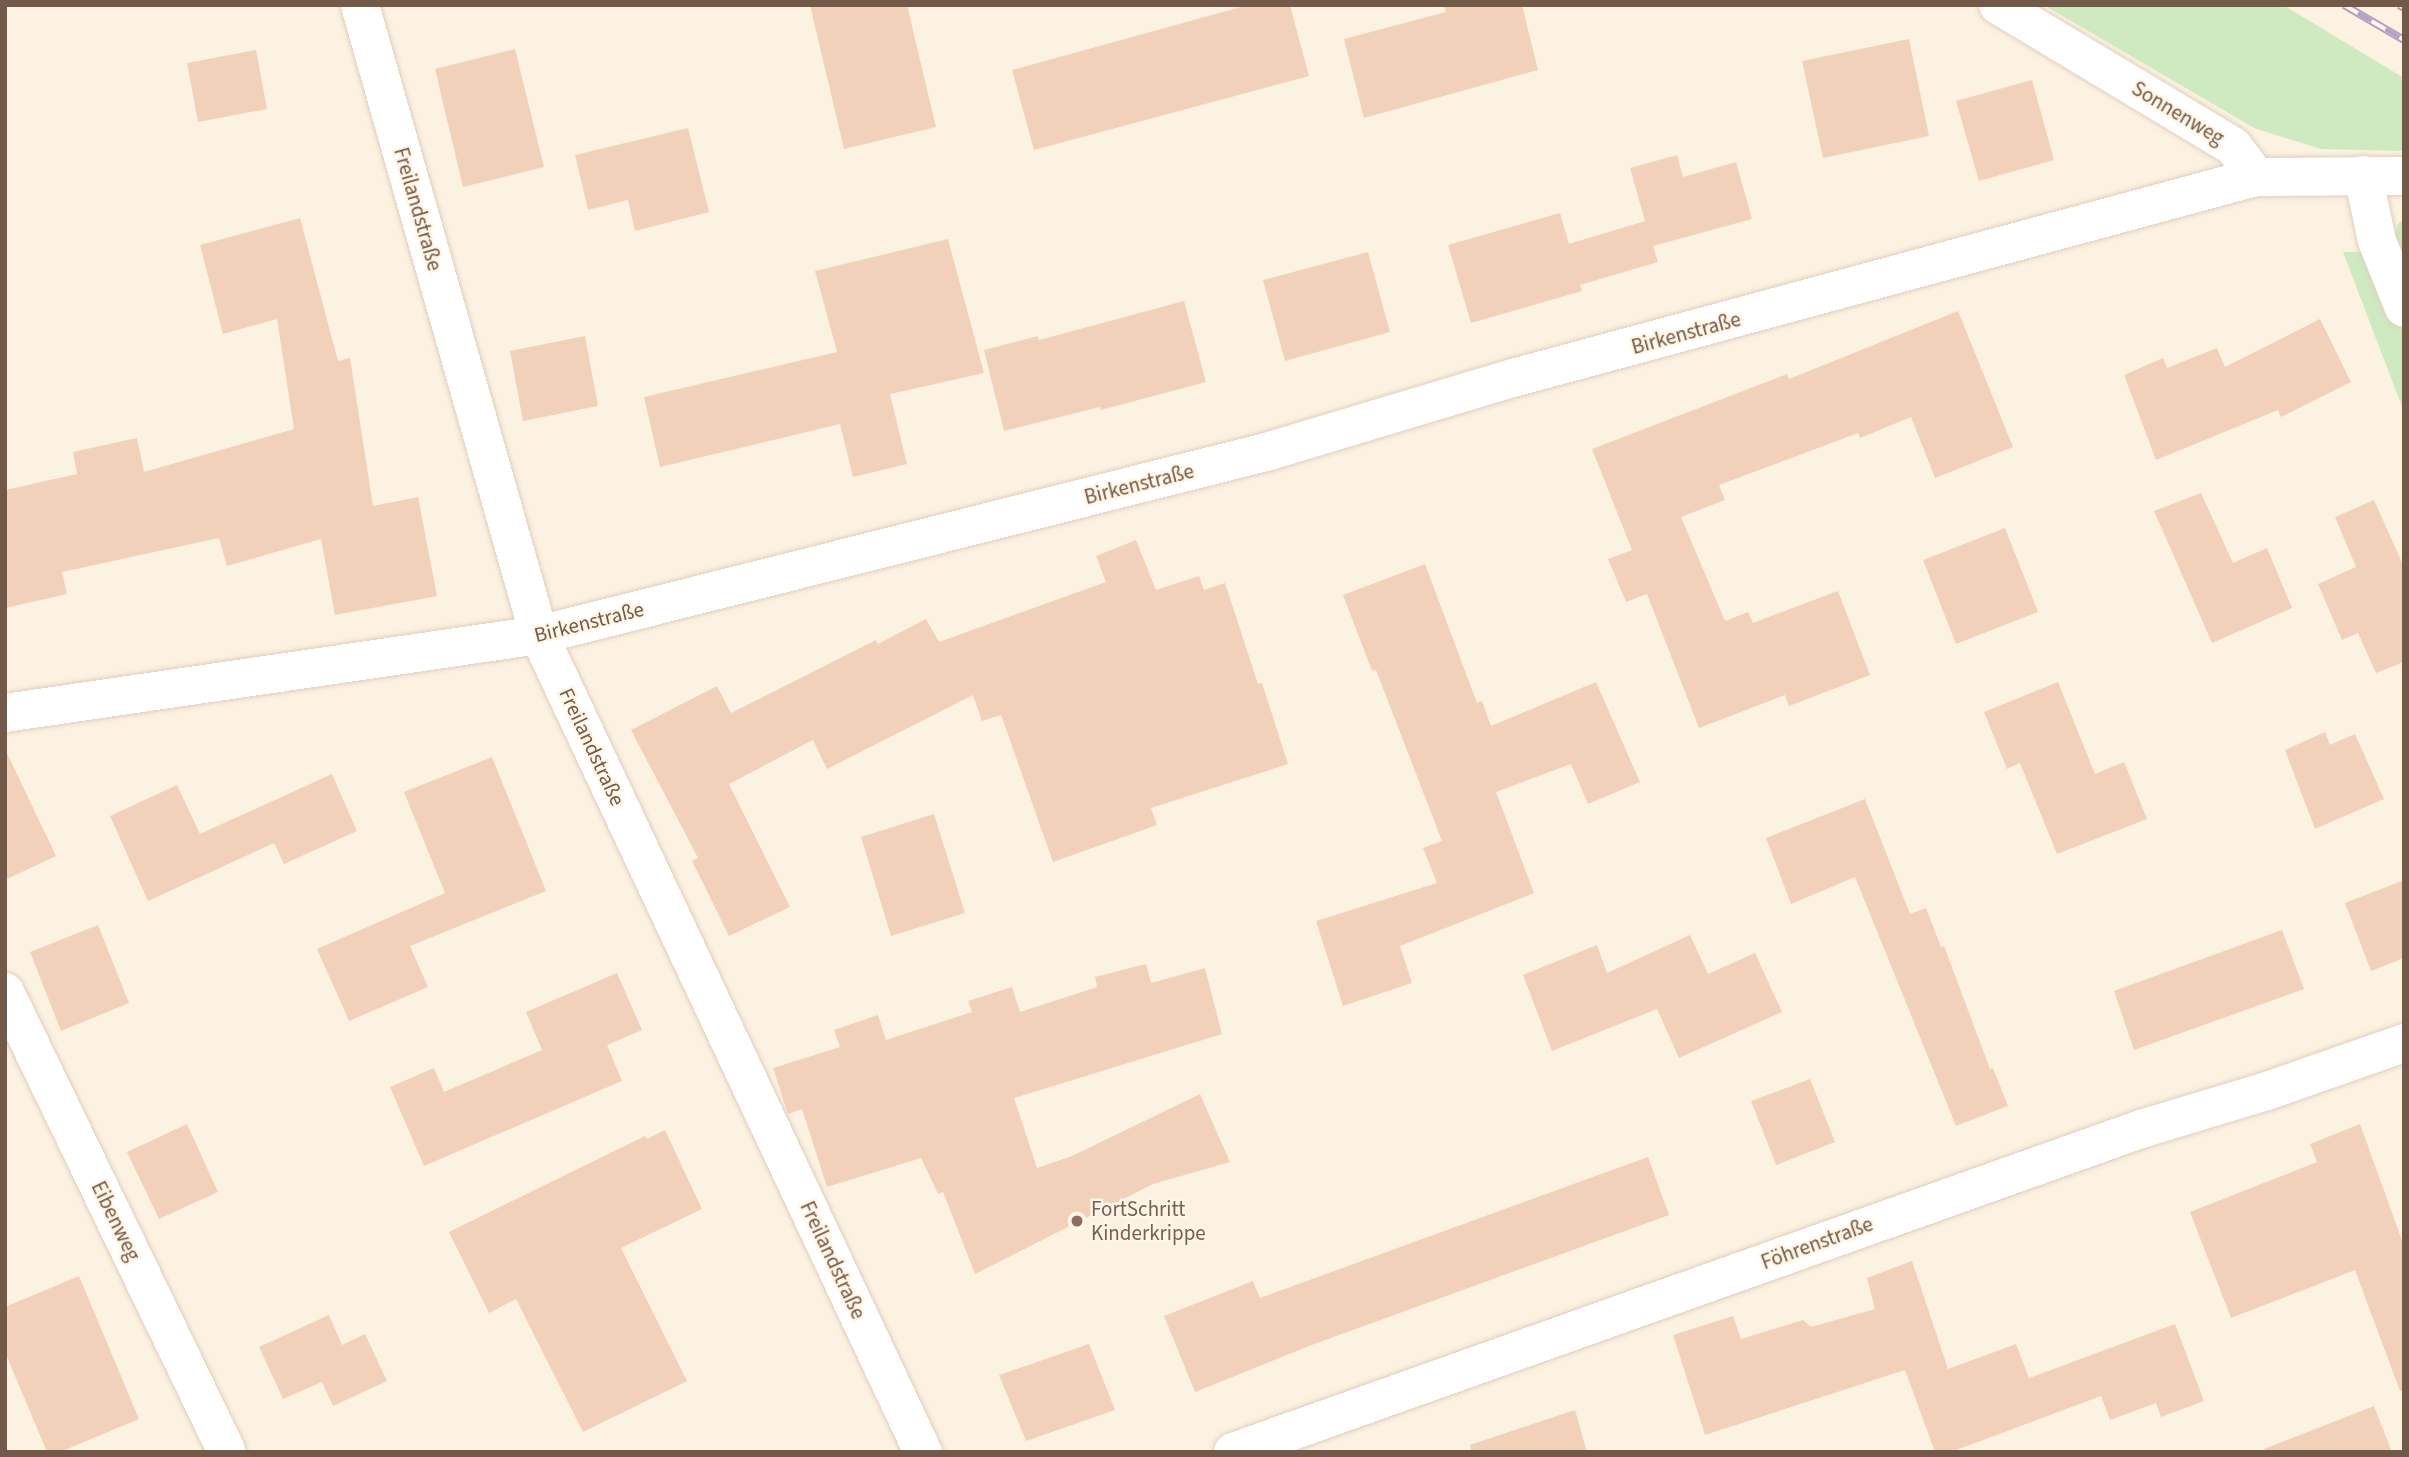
<!DOCTYPE html>
<meta charset="utf-8">
<style>
body{margin:0}
#map{position:relative;width:2409px;height:1457px;overflow:hidden;background:#fcf2e1;font-family:"Source Sans 3",sans-serif}
div>[style]{position:absolute}
.green>*{inset:0;background:#cfe9c0}
.building>*{inset:0;background:#f1d1b9}
.roads{filter:drop-shadow(0 0 2px #e0cebd) drop-shadow(0 0 2px #e0cebd)}
.street>*{height:38px;margin:-19px;padding:0 19px;transform-origin:19px;border-radius:19px;background:#fff}
.rail>*{height:8px;margin-top:-4px;transform-origin:0;background:repeating-linear-gradient(90deg,#fff6e7 0 16px,#b5a0c4 0 32px);box-sizing:border-box;border-block:2px solid #b5a0c4}
.dots>*{width:19px;height:19px;translate:-50% -50%;box-sizing:border-box;border:4px solid #fff6e7;border-radius:50%}
span{translate:-50% -50%;white-space:nowrap;text-align:center;line-height:1.15;-webkit-text-stroke:5px #fff6e7;paint-order:stroke}
.street-label{font-size:21px;color:#725948}
.education-label{font-size:21px;color:#785e54}
.left{translate:0 -50%;text-align:left}
.frame{position:absolute;inset:0;border:7px solid #725948;pointer-events:none}
</style>
<div id="map">
<div class="green">
<i style="clip-path:polygon(2044px 5px,2283px 5px,2404px 78px,2404px 151px,2321px 149px,2254px 128px)"></i>
<i style="clip-path:polygon(2404px 218px,2404px 412px,2343px 252px,2389px 252px,2398px 224px)"></i>
</div>
<div class="building">
<i style="clip-path:polygon(810px 5px,907px 5px,936px 127px,844px 149px)"></i>
<i style="clip-path:polygon(1248px 5px,1290px 5px,1309px 76px,1034px 150px,1012px 70px)"></i>
<i style="clip-path:polygon(1444px 5px,1522px 5px,1538px 70px,1364px 118px,1344px 39px,1446px 12px)"></i>
<i style="clip-path:polygon(1909px 39px,1929px 136px,1823px 158px,1802px 61px)"></i>
<i style="clip-path:polygon(515px 49px,544px 167px,463px 187px,435px 69px)"></i>
<i style="clip-path:polygon(256px 50px,267px 109px,198px 122px,187px 63px)"></i>
<i style="clip-path:polygon(2032px 80px,2054px 160px,1979px 181px,1956px 101px)"></i>
<i style="clip-path:polygon(688px 128px,709px 212px,635px 231px,628px 200px,588px 210px,575px 155px)"></i>
<i style="clip-path:polygon(1677px 155px,1683px 177px,1736px 162px,1752px 219px,1653px 246px,1658px 262px,1580px 285px,1582px 291px,1471px 323px,1448px 245px,1560px 213px,1569px 244px,1645px 221px,1630px 168px)"></i>
<i style="clip-path:polygon(300px 218px,338px 361px,350px 358px,373px 506px,418px 497px,437px 596px,335px 615px,321px 539px,227px 566px,219px 538px,62px 572px,67px 594px,5px 608px,5px 490px,77px 474px,73px 452px,137px 438px,144px 472px,294px 429px,277px 319px,223px 334px,200px 245px)"></i>
<i style="clip-path:polygon(948px 239px,984px 373px,890px 394px,907px 464px,853px 477px,840px 424px,660px 467px,644px 397px,837px 352px,815px 271px)"></i>
<i style="clip-path:polygon(1368px 252px,1390px 332px,1285px 361px,1263px 280px)"></i>
<i style="clip-path:polygon(1184px 301px,1206px 382px,1101px 410px,1100px 407px,1004px 431px,984px 350px,1038px 336px,1039px 340px)"></i>
<i style="clip-path:polygon(1958px 311px,2013px 447px,1935px 478px,1911px 417px,1860px 438px,1858px 433px,1719px 485px,1725px 500px,1681px 517px,1725px 621px,1748px 612px,1753px 623px,1838px 591px,1870px 675px,1789px 706px,1785px 695px,1699px 728px,1647px 594px,1626px 602px,1608px 559px,1632px 550px,1592px 449px,1787px 374px,1789px 379px)"></i>
<i style="clip-path:polygon(2320px 319px,2351px 382px,2281px 417px,2278px 410px,2156px 460px,2124px 375px,2163px 358px,2167px 368px,2217px 348px,2225px 367px)"></i>
<i style="clip-path:polygon(585px 336px,598px 406px,523px 421px,510px 351px)"></i>
<i style="clip-path:polygon(2201px 493px,2233px 563px,2267px 548px,2292px 608px,2212px 643px,2154px 511px)"></i>
<i style="clip-path:polygon(2374px 500px,2404px 567px,2404px 662px,2376px 673px,2358px 633px,2342px 640px,2318px 584px,2356px 567px,2335px 517px)"></i>
<i style="clip-path:polygon(2005px 528px,2038px 612px,1956px 644px,1923px 560px)"></i>
<i style="clip-path:polygon(1136px 540px,1156px 590px,1199px 576px,1204px 590px,1225px 583px,1258px 684px,1262px 683px,1288px 764px,1151px 808px,1157px 825px,1053px 862px,1001px 715px,982px 721px,973px 695px,827px 769px,813px 740px,729px 784px,790px 907px,729px 936px,692px 861px,698px 858px,631px 730px,717px 686px,731px 713px,876px 640px,878px 644px,926px 619px,939px 642px,1106px 582px,1096px 556px)"></i>
<i style="clip-path:polygon(1425px 564px,1477px 703px,1482px 701px,1491px 726px,1596px 682px,1640px 782px,1588px 804px,1571px 764px,1496px 792px,1534px 893px,1400px 946px,1412px 983px,1343px 1006px,1316px 921px,1437px 883px,1423px 848px,1442px 841px,1376px 670px,1372px 671px,1343px 595px)"></i>
<i style="clip-path:polygon(2058px 682px,2095px 774px,2124px 762px,2147px 819px,2057px 854px,2020px 763px,2007px 769px,1984px 712px)"></i>
<i style="clip-path:polygon(2325px 732px,2330px 745px,2355px 734px,2384px 799px,2315px 829px,2285px 750px)"></i>
<i style="clip-path:polygon(5px 749px,56px 856px,5px 880px)"></i>
<i style="clip-path:polygon(492px 757px,546px 891px,410px 946px,428px 987px,349px 1021px,317px 949px,445px 893px,404px 792px)"></i>
<i style="clip-path:polygon(332px 774px,357px 831px,284px 864px,274px 843px,148px 901px,110px 816px,177px 785px,200px 834px)"></i>
<i style="clip-path:polygon(1865px 799px,1910px 914px,1926px 908px,1941px 947px,1944px 946px,1990px 1069px,1993px 1068px,2008px 1106px,1956px 1126px,1855px 877px,1791px 904px,1766px 838px)"></i>
<i style="clip-path:polygon(934px 814px,965px 913px,891px 936px,861px 837px)"></i>
<i style="clip-path:polygon(2404px 880px,2404px 958px,2371px 971px,2345px 903px)"></i>
<i style="clip-path:polygon(98px 925px,129px 1003px,61px 1031px,30px 952px)"></i>
<i style="clip-path:polygon(2282px 930px,2304px 989px,2134px 1050px,2114px 991px)"></i>
<i style="clip-path:polygon(1690px 935px,1708px 974px,1755px 953px,1782px 1012px,1679px 1058px,1657px 1009px,1552px 1051px,1523px 975px,1597px 945px,1607px 973px)"></i>
<i style="clip-path:polygon(1146px 964px,1151px 983px,1205px 968px,1222px 1034px,1014px 1098px,1037px 1168px,1072px 1156px,1200px 1094px,1230px 1162px,1153px 1184px,975px 1274px,943px 1192px,938px 1194px,921px 1158px,827px 1187px,802px 1109px,788px 1114px,773px 1068px,840px 1047px,834px 1030px,878px 1015px,886px 1040px,972px 1012px,968px 1001px,1012px 987px,1020px 1012px,1097px 987px,1095px 977px)"></i>
<i style="clip-path:polygon(617px 973px,642px 1030px,607px 1045px,622px 1081px,424px 1166px,390px 1087px,434px 1068px,444px 1092px,542px 1050px,526px 1012px)"></i>
<i style="clip-path:polygon(1810px 1079px,1835px 1142px,1776px 1165px,1751px 1101px)"></i>
<i style="clip-path:polygon(187px 1124px,218px 1192px,159px 1219px,127px 1152px)"></i>
<i style="clip-path:polygon(2360px 1124px,2404px 1246px,2404px 1391px,2400px 1391px,2355px 1270px,2231px 1318px,2190px 1212px,2317px 1162px,2310px 1144px)"></i>
<i style="clip-path:polygon(665px 1130px,702px 1209px,621px 1248px,687px 1381px,583px 1432px,516px 1299px,489px 1313px,449px 1232px,645px 1136px,647px 1139px)"></i>
<i style="clip-path:polygon(1648px 1157px,1669px 1215px,1309px 1346px,1195px 1392px,1164px 1316px,1253px 1281px,1260px 1298px)"></i>
<i style="clip-path:polygon(1912px 1261px,1948px 1369px,2016px 1344px,2029px 1378px,2175px 1324px,2204px 1401px,2161px 1417px,2156px 1403px,2110px 1420px,2101px 1396px,1951px 1452px,1935px 1452px,1905px 1370px,1705px 1435px,1673px 1335px,1733px 1316px,1741px 1339px,1803px 1320px,1811px 1327px,1875px 1309px,1867px 1278px)"></i>
<i style="clip-path:polygon(79px 1276px,139px 1419px,60px 1452px,47px 1452px,5px 1352px,5px 1307px)"></i>
<i style="clip-path:polygon(329px 1315px,342px 1345px,365px 1334px,387px 1381px,333px 1406px,322px 1382px,283px 1399px,259px 1347px)"></i>
<i style="clip-path:polygon(1089px 1344px,1115px 1410px,1026px 1441px,999px 1375px)"></i>
<i style="clip-path:polygon(2374px 1406px,2392px 1452px,2264px 1452px,2264px 1449px)"></i>
<i style="clip-path:polygon(1575px 1410px,1587px 1452px,1471px 1452px,1470px 1445px)"></i>
</div>
<div class="roads">
<div class="street">
<i style="left:360px;top:5px;width:655px;rotate:74.14deg"></i>
<i style="left:539px;top:635px;width:903px;rotate:64.83deg"></i>
<i style="left:1998px;top:5px;width:274px;rotate:31deg"></i>
<i style="left:2233px;top:146px;width:39px;rotate:53deg"></i>
<i style="left:2363px;top:175px;width:67px;rotate:78deg"></i>
<i style="left:2377px;top:241px;width:72px;rotate:68.1deg"></i>
<i style="left:5px;top:713px;width:540px;rotate:-8.31deg"></i>
<i style="left:539px;top:635px;width:750px;rotate:-14.13deg"></i>
<i style="left:1266px;top:452px;width:258px;rotate:-16.7deg"></i>
<i style="left:1513px;top:378px;width:770px;rotate:-15.14deg"></i>
<i style="left:2256px;top:177px;width:148px;rotate:-0.4deg"></i>
<i style="left:5px;top:992px;width:509px;rotate:64.24deg"></i>
<i style="left:1233px;top:1452px;width:964px;rotate:-19.58deg"></i>
<i style="left:2141px;top:1129px;width:132px;rotate:-16.8deg"></i>
<i style="left:2267px;top:1091px;width:145px;rotate:-19.3deg"></i>
</div>
</div>
<div class="rail">
<i style="left:2344px;top:5px;width:69px;rotate:30.3deg"></i>
<i style="left:2399px;top:5px;width:6px;rotate:31deg"></i>
</div>
<div class="dots">
<i style="left:1077px;top:1221px;background:#8d6e63"></i>
</div>
<div class="street-label">
<span style="left:2178px;top:113px;rotate:31deg">Sonnenweg</span>
<span style="left:418px;top:209px;rotate:74deg">Freilandstraße</span>
<span style="left:1686px;top:333px;rotate:-15deg">Birkenstraße</span>
<span style="left:1139px;top:484px;rotate:-14deg">Birkenstraße</span>
<span style="left:589px;top:622px;rotate:-14deg">Birkenstraße</span>
<span style="left:592px;top:747px;rotate:65deg">Freilandstraße</span>
<span style="left:116px;top:1221px;rotate:64deg">Eibenweg</span>
<span style="left:1817px;top:1243px;rotate:-20deg">Föhrenstraße</span>
<span style="left:833px;top:1260px;rotate:65deg">Freilandstraße</span>
</div>
<div class="education-label">
<span class="left" style="left:1091px;top:1221px">FortSchritt<br>Kinderkrippe</span>
</div>
<div class="frame"></div>
</div>
